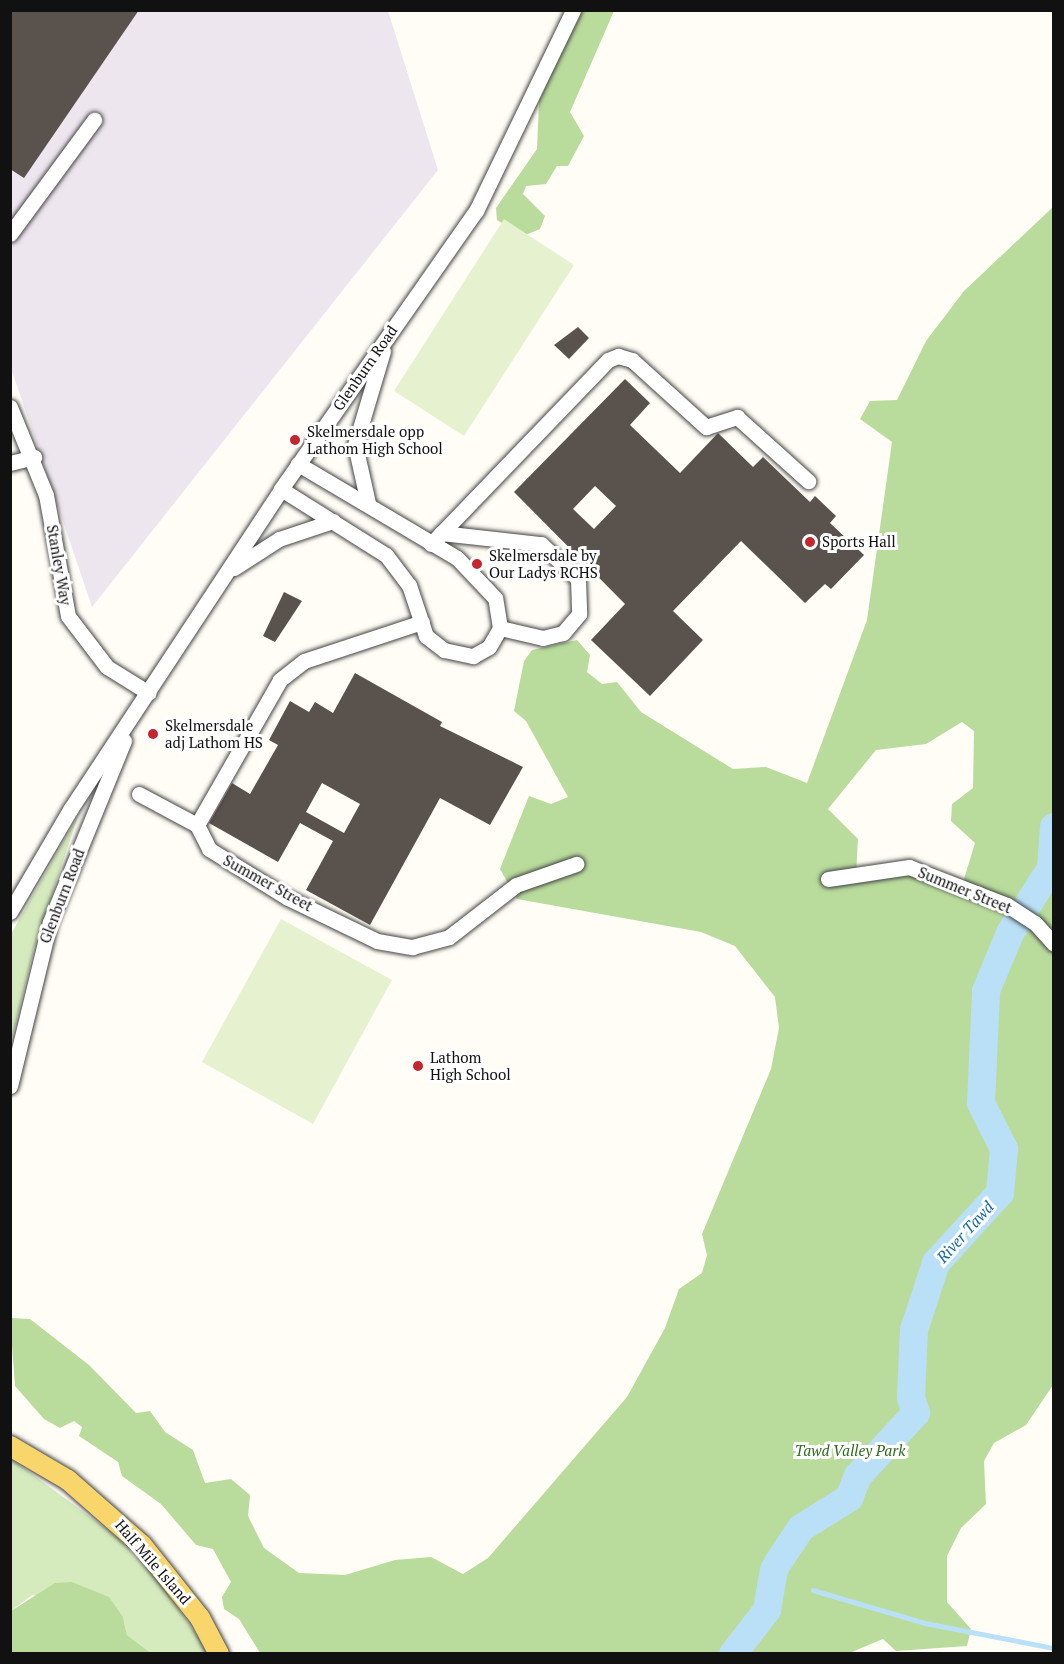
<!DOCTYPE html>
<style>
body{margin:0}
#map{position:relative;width:1064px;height:1664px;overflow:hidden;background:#fffdf5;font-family:"PT Serif",serif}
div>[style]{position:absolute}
.industrial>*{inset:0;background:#eee6ef}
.green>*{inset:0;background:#d5ebbd}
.forest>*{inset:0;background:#b9dc9c}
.pitch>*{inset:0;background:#e6f2cf}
.stream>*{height:4.5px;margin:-2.25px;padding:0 2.25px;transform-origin:2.25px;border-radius:2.25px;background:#b9e0f7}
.river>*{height:28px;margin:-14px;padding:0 14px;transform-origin:14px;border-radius:14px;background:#b9e0f7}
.building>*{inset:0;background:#5a524d}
.roads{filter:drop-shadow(0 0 2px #444) drop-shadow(0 0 2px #444)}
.minor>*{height:15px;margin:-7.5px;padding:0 7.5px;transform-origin:7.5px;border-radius:7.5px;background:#fff}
.major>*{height:20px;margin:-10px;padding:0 10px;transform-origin:10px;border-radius:10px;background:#f9d66b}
.dots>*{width:16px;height:16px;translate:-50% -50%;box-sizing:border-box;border:3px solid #fff;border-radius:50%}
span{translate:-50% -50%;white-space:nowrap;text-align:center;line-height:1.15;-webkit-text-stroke:6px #fff;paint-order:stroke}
.street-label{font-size:15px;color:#111}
.poi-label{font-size:15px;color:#111}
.left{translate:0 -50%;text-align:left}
.park-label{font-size:15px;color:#2f6b1f;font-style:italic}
.water-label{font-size:16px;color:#1768a6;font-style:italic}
.frame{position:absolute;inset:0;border:12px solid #111;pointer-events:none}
</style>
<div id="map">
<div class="industrial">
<i style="clip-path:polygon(10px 11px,388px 11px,438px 170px,92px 607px,11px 368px)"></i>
</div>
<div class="green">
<i style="clip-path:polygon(78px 816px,34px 948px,11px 1044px,11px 934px)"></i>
<i style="clip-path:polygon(10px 1458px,115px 1535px,158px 1579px,209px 1653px,151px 1653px,127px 1635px,123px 1617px,32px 1595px,11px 1611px)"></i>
</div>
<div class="forest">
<i style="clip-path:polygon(580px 11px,614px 11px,570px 112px,584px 136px,568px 166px,557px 166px,546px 184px,526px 186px,523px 194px,545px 216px,540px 229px,523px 236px,497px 220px,496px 208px,537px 149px,539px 101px)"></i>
<i style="clip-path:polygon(evenodd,1053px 207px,1053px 1385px,1026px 1425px,994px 1443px,984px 1461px,986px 1504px,961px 1528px,947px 1556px,947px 1602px,971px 1629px,967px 1646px,896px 1651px,883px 1639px,847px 1654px,260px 1653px,239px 1619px,224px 1609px,222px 1597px,231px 1582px,213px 1549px,196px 1545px,161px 1504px,122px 1476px,118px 1462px,79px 1436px,82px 1427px,74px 1421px,60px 1428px,44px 1419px,15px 1386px,10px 1318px,30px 1319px,89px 1365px,136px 1413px,150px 1411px,165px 1432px,193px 1450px,205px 1483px,231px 1479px,250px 1495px,248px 1516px,264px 1548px,299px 1573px,345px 1575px,395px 1560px,431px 1557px,463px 1574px,488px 1558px,627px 1397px,665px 1328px,679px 1289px,702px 1273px,707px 1255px,702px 1234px,771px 1069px,779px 1028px,775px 997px,735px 946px,701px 932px,517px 899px,500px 869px,529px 796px,551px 804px,568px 797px,526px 721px,514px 711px,524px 661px,532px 650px,577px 640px,590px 655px,587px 672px,602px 684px,617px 682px,641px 712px,733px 769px,766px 767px,807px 783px,867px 620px,892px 442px,860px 419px,870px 401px,897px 400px,926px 341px,964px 291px,1053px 207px,962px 722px,974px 731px,973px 788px,952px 804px,951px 821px,975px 843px,960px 892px,903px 872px,856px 876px,858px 839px,828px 809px,876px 750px,926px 744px,962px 722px)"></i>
<i style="clip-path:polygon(72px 1582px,109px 1597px,123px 1617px,127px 1635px,151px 1653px,11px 1653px,11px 1611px,55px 1583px)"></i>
</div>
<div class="pitch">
<i style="clip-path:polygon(504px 219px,574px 265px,464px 436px,394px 391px)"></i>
<i style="clip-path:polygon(281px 919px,392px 980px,313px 1124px,202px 1062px)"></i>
</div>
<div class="stream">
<i style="left:813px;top:1590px;width:117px;rotate:16.4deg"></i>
<i style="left:925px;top:1623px;width:131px;rotate:11deg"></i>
</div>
<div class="river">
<i style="left:777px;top:1564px;width:43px;rotate:-56.3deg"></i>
<i style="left:801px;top:1528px;width:57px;rotate:-32deg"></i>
<i style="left:849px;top:1498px;width:24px;rotate:-68deg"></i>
<i style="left:858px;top:1476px;width:86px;rotate:-47.4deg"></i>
<i style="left:916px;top:1413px;width:16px;rotate:-108deg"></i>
<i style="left:911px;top:1398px;width:68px;rotate:-87.5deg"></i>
<i style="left:914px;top:1330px;width:71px;rotate:-71.8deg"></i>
<i style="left:936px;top:1263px;width:95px;rotate:-47.6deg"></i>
<i style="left:1000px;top:1193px;width:44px;rotate:-84.8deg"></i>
<i style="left:1004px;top:1149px;width:51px;rotate:-116.6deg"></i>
<i style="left:981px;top:1103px;width:112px;rotate:-87.4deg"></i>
<i style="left:986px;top:991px;width:63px;rotate:-67.5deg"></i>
<i style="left:1010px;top:933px;width:77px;rotate:-57.8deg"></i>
<i style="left:1051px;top:868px;width:41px;rotate:-85.8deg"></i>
<i style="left:733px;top:1654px;width:56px;rotate:-52.3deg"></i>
<i style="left:767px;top:1610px;width:41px;rotate:-80.1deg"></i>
</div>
<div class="building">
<i style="clip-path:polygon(10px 10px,139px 10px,24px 178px,10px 169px)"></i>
<i style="clip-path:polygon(578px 327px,589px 338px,569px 359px,554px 345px)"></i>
<i style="clip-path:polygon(evenodd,625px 379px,650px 403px,630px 425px,680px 473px,718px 433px,753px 467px,763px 457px,810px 502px,815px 496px,836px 516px,830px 523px,864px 555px,831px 589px,825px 584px,805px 603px,741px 541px,673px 611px,703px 640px,650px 696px,591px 640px,625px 604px,514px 492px,625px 379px,595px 486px,616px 506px,594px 529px,573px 509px,595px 486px)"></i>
<i style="clip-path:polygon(284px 592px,302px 601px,275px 642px,263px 636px)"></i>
<i style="clip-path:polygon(evenodd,355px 673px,442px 722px,440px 726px,523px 767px,490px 825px,440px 798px,370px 925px,306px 890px,333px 841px,300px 823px,278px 862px,209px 823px,232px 783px,250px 794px,278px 745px,269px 740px,290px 701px,309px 712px,315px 702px,333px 713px,355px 673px,322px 783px,360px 804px,344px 833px,306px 812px,322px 783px)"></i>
</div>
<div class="roads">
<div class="minor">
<i style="left:10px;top:234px;width:142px;rotate:-53.6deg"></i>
<i style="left:10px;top:407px;width:95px;rotate:67.8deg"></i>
<i style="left:46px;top:495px;width:123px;rotate:79.7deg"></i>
<i style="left:68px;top:616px;width:64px;rotate:52.6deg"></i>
<i style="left:107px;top:667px;width:49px;rotate:31.8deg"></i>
<i style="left:10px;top:463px;width:25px;rotate:-14deg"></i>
<i style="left:281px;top:489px;width:124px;rotate:32.2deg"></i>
<i style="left:386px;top:555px;width:38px;rotate:53deg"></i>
<i style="left:409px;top:585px;width:54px;rotate:71.6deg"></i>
<i style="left:426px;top:636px;width:23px;rotate:38deg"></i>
<i style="left:444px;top:650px;width:30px;rotate:12deg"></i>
<i style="left:473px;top:656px;width:18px;rotate:-29deg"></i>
<i style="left:489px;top:647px;width:22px;rotate:-60deg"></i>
<i style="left:500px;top:628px;width:30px;rotate:-99deg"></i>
<i style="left:495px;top:598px;width:55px;rotate:-133.5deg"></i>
<i style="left:457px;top:558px;width:185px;rotate:-149.4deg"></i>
<i style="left:368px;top:503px;width:59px;rotate:-102.6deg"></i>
<i style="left:355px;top:445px;width:98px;rotate:-73.4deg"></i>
<i style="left:441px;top:533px;width:101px;rotate:6.3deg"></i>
<i style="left:541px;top:544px;width:51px;rotate:43.4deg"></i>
<i style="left:578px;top:579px;width:35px;rotate:88deg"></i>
<i style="left:579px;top:614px;width:25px;rotate:130deg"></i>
<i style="left:563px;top:633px;width:21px;rotate:166deg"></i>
<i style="left:543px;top:638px;width:44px;rotate:-166.9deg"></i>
<i style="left:431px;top:544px;width:255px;rotate:-46.1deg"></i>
<i style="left:608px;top:360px;width:11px;rotate:-22deg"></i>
<i style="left:618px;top:356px;width:15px;rotate:16deg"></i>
<i style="left:632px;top:360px;width:100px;rotate:42.2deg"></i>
<i style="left:706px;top:427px;width:33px;rotate:-18deg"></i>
<i style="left:737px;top:417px;width:96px;rotate:42deg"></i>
<i style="left:234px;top:568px;width:54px;rotate:-32.8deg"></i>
<i style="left:279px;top:539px;width:57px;rotate:-18.4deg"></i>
<i style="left:422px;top:622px;width:124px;rotate:161.7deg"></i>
<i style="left:304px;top:661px;width:31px;rotate:142deg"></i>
<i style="left:280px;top:680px;width:167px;rotate:119.8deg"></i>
<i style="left:197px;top:825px;width:27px;rotate:63deg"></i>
<i style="left:209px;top:849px;width:93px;rotate:31.8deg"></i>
<i style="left:288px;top:898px;width:99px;rotate:25.8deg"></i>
<i style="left:377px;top:941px;width:36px;rotate:10deg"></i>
<i style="left:412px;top:947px;width:38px;rotate:-15deg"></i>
<i style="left:449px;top:937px;width:85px;rotate:-37.8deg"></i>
<i style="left:516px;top:885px;width:64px;rotate:-19.3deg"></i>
<i style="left:139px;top:794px;width:66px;rotate:28.1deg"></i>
<i style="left:828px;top:879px;width:82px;rotate:-8.4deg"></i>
<i style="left:909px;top:867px;width:105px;rotate:21.2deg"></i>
<i style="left:1007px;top:905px;width:33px;rotate:33deg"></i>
<i style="left:1035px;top:923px;width:28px;rotate:48deg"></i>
<i style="left:10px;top:912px;width:121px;rotate:-59.6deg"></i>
<i style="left:71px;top:808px;width:382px;rotate:-56.6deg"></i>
<i style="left:281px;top:489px;width:340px;rotate:-55deg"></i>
<i style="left:476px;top:211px;width:223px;rotate:-64.2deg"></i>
<i style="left:10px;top:1086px;width:169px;rotate:-76.3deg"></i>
<i style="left:50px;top:922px;width:196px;rotate:-67.8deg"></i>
</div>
<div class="major">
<i style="left:10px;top:1446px;width:67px;rotate:30.4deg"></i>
<i style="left:68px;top:1480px;width:98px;rotate:41.3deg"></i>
<i style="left:142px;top:1545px;width:93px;rotate:51.5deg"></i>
<i style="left:200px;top:1618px;width:41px;rotate:62.2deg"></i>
</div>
</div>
<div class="dots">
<i style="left:295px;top:440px;background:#c4262e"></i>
<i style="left:810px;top:542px;background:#c4262e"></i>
<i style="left:477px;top:564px;background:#c4262e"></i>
<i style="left:153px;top:734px;background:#c4262e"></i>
<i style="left:418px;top:1066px;background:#c4262e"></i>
</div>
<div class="street-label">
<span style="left:365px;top:368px;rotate:-55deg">Glenburn Road</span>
<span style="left:59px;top:565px;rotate:80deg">Stanley Way</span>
<span style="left:268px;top:883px;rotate:29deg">Summer Street</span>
<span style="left:965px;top:890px;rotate:22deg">Summer Street</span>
<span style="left:62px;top:896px;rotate:-69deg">Glenburn Road</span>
<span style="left:153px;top:1562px;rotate:49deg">Half Mile Island</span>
</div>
<div class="poi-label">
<span class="left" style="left:307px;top:440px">Skelmersdale opp<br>Lathom High School</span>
<span class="left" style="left:822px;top:542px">Sports Hall</span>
<span class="left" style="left:489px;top:564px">Skelmersdale by<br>Our Ladys RCHS</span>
<span class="left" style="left:165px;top:734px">Skelmersdale<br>adj Lathom HS</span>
<span class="left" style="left:430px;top:1066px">Lathom<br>High School</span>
</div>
<div class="park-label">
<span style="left:850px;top:1451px">Tawd Valley Park</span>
</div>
<div class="water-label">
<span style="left:965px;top:1232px;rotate:-48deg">River Tawd</span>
</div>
<div class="frame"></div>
</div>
